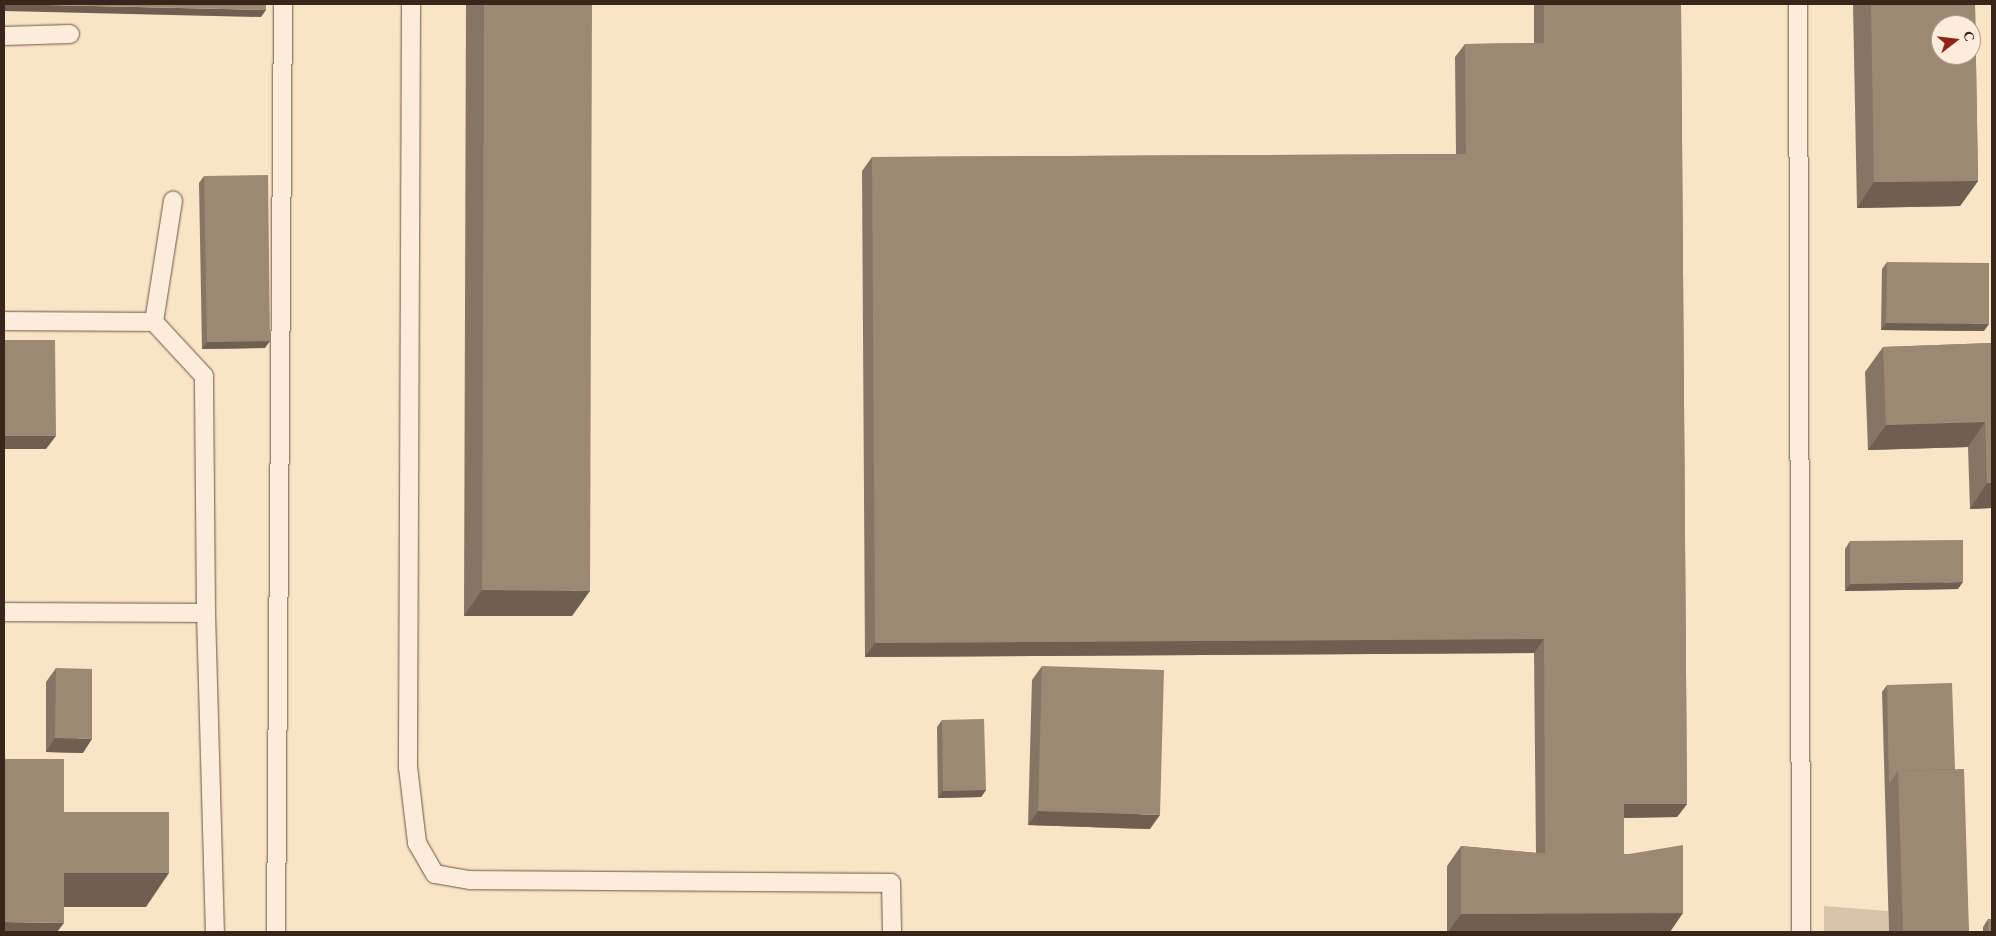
<!DOCTYPE html>
<meta charset="utf-8">
<style>
body{margin:0}
#map{position:relative;width:1996px;height:936px;overflow:hidden;background:#fae4c6;font-family:"EB Garamond",serif}
div>[style]{position:absolute}
.green>*{inset:0;background:#d9c4a9}
.roads{filter:drop-shadow(0 0 1px #695544) drop-shadow(0 0 1px #695544)}
.lane>*{height:18px;margin:-9px;padding:0 9px;transform-origin:9px;border-radius:9px;background:#fcedda}
.wall>*{inset:0;background:#877563}
.shaded-wall>*{inset:0;background:#6e5f50}
.building>*{inset:0;background:#9d8873}
span{translate:-50% -50%;white-space:nowrap;text-align:center;line-height:1.15;-webkit-text-stroke:5px #fcedda;paint-order:stroke}
.frame{position:absolute;inset:0;border:5px solid #392519;pointer-events:none}
.north{position:absolute;left:1931px;top:15px;width:50px;height:50px;box-sizing:border-box;background:#fcedda;border:1px solid #ae9d8d;border-radius:50%;rotate:74deg;font-size:14px;font-weight:700;line-height:20px;text-align:center;color:#392519}
.north::after{content:'';display:block;margin:auto;width:18px;height:22px;background:#8f2418;clip-path:polygon(50% 0,100% 100%,50% 72%,0 100%)}
</style>
<div id="map">
<div class="green">
<i style="clip-path:polygon(1824px 906px,1888px 911px,1889px 932px,1824px 932px)"></i>
</div>
<div class="roads">
<div class="lane">
<i style="left:411px;top:4px;width:763px;rotate:90.23deg"></i>
<i style="left:408px;top:767px;width:77px;rotate:83.2deg"></i>
<i style="left:417px;top:843px;width:36px;rotate:60deg"></i>
<i style="left:435px;top:874px;width:36px;rotate:10deg"></i>
<i style="left:470px;top:880px;width:421px;rotate:0.4deg"></i>
<i style="left:891px;top:883px;width:49px;rotate:88.8deg"></i>
<i style="left:1798px;top:4px;width:928px;rotate:89.81deg"></i>
<i style="left:4px;top:36px;width:66px;rotate:-1.7deg"></i>
<i style="left:4px;top:321px;width:150px;rotate:0.4deg"></i>
<i style="left:154px;top:322px;width:123px;rotate:-81.1deg"></i>
<i style="left:4px;top:612px;width:202px;rotate:0.3deg"></i>
<i style="left:206px;top:613px;width:237px;rotate:-90.5deg"></i>
<i style="left:204px;top:376px;width:74px;rotate:-132.8deg"></i>
<i style="left:206px;top:613px;width:319px;rotate:88.4deg"></i>
<i style="left:276px;top:932px;width:928px;rotate:-89.57deg"></i>
</div>
</div>
<div class="wall">
<i style="clip-path:polygon(466px 4px,592px 4px,572px 616px,464px 616px)"></i>
<i style="clip-path:polygon(1534px 4px,1681px 4px,1687px 804px,1677px 817px,1624px 818px,1624px 854px,1670px 932px,1447px 932px,1447px 866px,1461px 846px,1536px 853px,1534px 653px,865px 657px,862px 171px,872px 157px,1456px 154px,1455px 57px,1465px 44px,1534px 43px)"></i>
<i style="clip-path:polygon(1853px 4px,1975px 4px,1978px 181px,1960px 206px,1857px 208px)"></i>
<i style="clip-path:polygon(204px 176px,265px 348px,202px 349px,199px 183px)"></i>
<i style="clip-path:polygon(1887px 262px,1984px 331px,1881px 330px,1882px 269px)"></i>
<i style="clip-path:polygon(1992px 343px,1992px 508px,1970px 509px,1968px 447px,1868px 450px,1865px 372px,1883px 347px)"></i>
<i style="clip-path:polygon(1850px 541px,1958px 589px,1845px 591px,1845px 549px)"></i>
<i style="clip-path:polygon(1042px 666px,1150px 829px,1028px 825px,1032px 680px)"></i>
<i style="clip-path:polygon(56px 668px,83px 753px,46px 752px,46px 682px)"></i>
<i style="clip-path:polygon(1887px 685px,1955px 769px,1969px 932px,1889px 932px,1882px 692px)"></i>
<i style="clip-path:polygon(942px 720px,986px 790px,981px 797px,938px 798px,937px 727px)"></i>
<i style="clip-path:polygon(1988px 919px,1992px 932px,1983px 932px,1983px 927px)"></i>
</div>
<div class="shaded-wall">
<i style="clip-path:polygon(4px 4px,266px 10px,261px 17px,4px 11px)"></i>
<i style="clip-path:polygon(1978px 181px,1960px 206px,1857px 208px,1874px 182px)"></i>
<i style="clip-path:polygon(1886px 323px,1989px 324px,1984px 331px,1881px 330px)"></i>
<i style="clip-path:polygon(270px 341px,265px 348px,202px 349px,207px 342px)"></i>
<i style="clip-path:polygon(1985px 422px,1968px 447px,1868px 450px,1886px 425px)"></i>
<i style="clip-path:polygon(4px 436px,56px 436px,46px 449px,4px 449px)"></i>
<i style="clip-path:polygon(1987px 483px,1992px 483px,1992px 508px,1970px 509px)"></i>
<i style="clip-path:polygon(1963px 582px,1958px 589px,1845px 591px,1850px 584px)"></i>
<i style="clip-path:polygon(482px 590px,590px 591px,572px 616px,464px 616px)"></i>
<i style="clip-path:polygon(1544px 639px,1534px 653px,865px 657px,875px 643px)"></i>
<i style="clip-path:polygon(55px 738px,92px 739px,83px 753px,46px 752px)"></i>
<i style="clip-path:polygon(986px 790px,981px 797px,938px 798px,943px 791px)"></i>
<i style="clip-path:polygon(1624px 804px,1687px 804px,1677px 817px,1615px 818px)"></i>
<i style="clip-path:polygon(1038px 811px,1160px 815px,1150px 829px,1028px 825px)"></i>
<i style="clip-path:polygon(64px 873px,169px 873px,146px 907px,41px 907px)"></i>
<i style="clip-path:polygon(1683px 913px,1670px 932px,1448px 932px,1461px 914px)"></i>
<i style="clip-path:polygon(4px 922px,64px 923px,57px 932px,4px 932px)"></i>
</div>
<div class="building">
<i style="clip-path:polygon(10px 4px,266px 4px,266px 10px)"></i>
<i style="clip-path:polygon(484px 4px,592px 4px,590px 591px,482px 590px)"></i>
<i style="clip-path:polygon(1544px 4px,1681px 4px,1687px 804px,1624px 804px,1624px 854px,1545px 854px,1544px 639px,875px 643px,872px 157px,1466px 154px,1465px 44px,1544px 43px)"></i>
<i style="clip-path:polygon(evenodd,1871px 4px,1975px 4px,1978px 181px,1874px 182px,1871px 4px,1941px 25px,1971px 25px,1971px 55px,1941px 55px,1941px 25px)"></i>
<i style="clip-path:polygon(268px 175px,270px 341px,207px 342px,204px 176px)"></i>
<i style="clip-path:polygon(1887px 262px,1989px 263px,1989px 324px,1886px 323px)"></i>
<i style="clip-path:polygon(4px 340px,55px 340px,56px 436px,4px 436px)"></i>
<i style="clip-path:polygon(1992px 343px,1992px 483px,1987px 483px,1985px 422px,1886px 425px,1883px 347px)"></i>
<i style="clip-path:polygon(1963px 540px,1963px 582px,1850px 584px,1850px 541px)"></i>
<i style="clip-path:polygon(1042px 666px,1164px 670px,1160px 815px,1038px 811px)"></i>
<i style="clip-path:polygon(56px 668px,92px 669px,92px 739px,55px 738px)"></i>
<i style="clip-path:polygon(1952px 683px,1955px 769px,1898px 771px,1889px 784px,1887px 685px)"></i>
<i style="clip-path:polygon(984px 719px,986px 790px,943px 791px,942px 720px)"></i>
<i style="clip-path:polygon(4px 759px,64px 759px,64px 812px,169px 812px,169px 873px,64px 873px,64px 923px,4px 922px)"></i>
<i style="clip-path:polygon(1964px 769px,1969px 932px,1903px 932px,1898px 771px)"></i>
<i style="clip-path:polygon(1683px 845px,1683px 913px,1461px 914px,1461px 846px,1550px 854px,1629px 854px)"></i>
<i style="clip-path:polygon(1988px 919px,1992px 919px,1992px 932px,1988px 932px)"></i>
</div>
<div class="frame"></div>
<div class="north">С</div>
</div>
